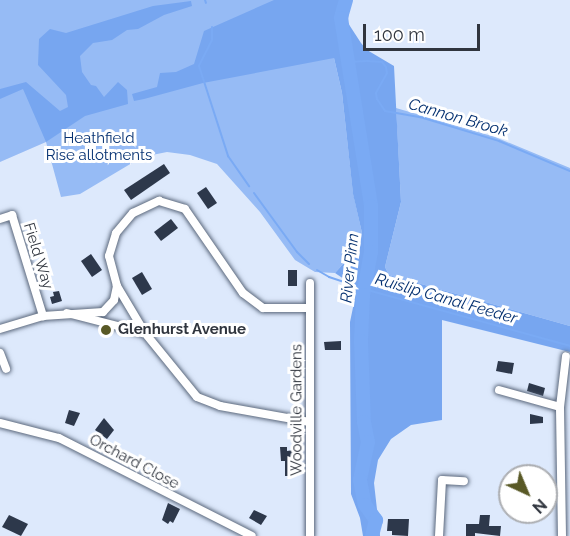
<!DOCTYPE html>
<style>
body{margin:0}
#map{position:relative;width:570px;height:536px;overflow:hidden;background:#dde9fc;font-family:Raleway,sans-serif}
div>[style]{position:absolute}
.green>*{inset:0;background:#96bbf5}
.forest>*{inset:0;background:#77a6f0}
.stream>*{height:2px;margin:-1px;padding:0 1px;transform-origin:1px;border-radius:1px;background:#7aaaf4}
.river>*{height:14px;margin:-7px;padding:0 7px;transform-origin:7px;border-radius:7px;background:#7aaaf4}
.building>*{inset:0;background:#2d384b}
.roads{filter:drop-shadow(0 0 2px #5c697d) drop-shadow(0 0 2px #5c697d)}
.street>*{height:8px;margin:-4px;padding:0 4px;transform-origin:4px;border-radius:4px;background:#fff}
.dots>*{width:16px;height:16px;translate:-50% -50%;box-sizing:border-box;border:3px solid #fff;border-radius:50%}
span{translate:-50% -50%;white-space:nowrap;text-align:center;line-height:1.15;-webkit-text-stroke:6px #fff;paint-order:stroke}
.park-label{font-size:15px;color:#053172}
.street-label{font-size:15px;color:#30353e}
.poi-label{font-size:15px;color:#30353e;font-weight:700}
.left{translate:0 -50%;text-align:left}
.water-label{font-size:16px;color:#043070;font-style:italic}
.north{position:absolute;left:498px;top:464px;width:60px;height:60px;box-sizing:border-box;background:#fff;border:2px solid #acaeb2;border-radius:50%;rotate:136deg;font-size:16px;font-weight:700;line-height:24px;text-align:center;color:#30353e}
.north::after{content:'';display:block;margin:auto;width:21px;height:27px;background:#595926;clip-path:polygon(50% 0,100% 100%,50% 72%,0 100%)}
.scale{position:absolute;left:363px;top:24px;width:117px;height:27px;box-sizing:border-box;border:3px solid #30353e;border-top:0;padding-left:8px;font-size:18px;line-height:21px;white-space:nowrap;color:#30353e;-webkit-text-stroke:4px #fff;paint-order:stroke}
</style>
<div id="map">
<div class="green">
<i style="clip-path:polygon(0 0,340px 0,334px 58px,342px 93px,353px 193px,362px 233px,360px 245px,335px 273px,315px 272px,295px 260px,260px 212px,217px 164px,190px 155px,167px 152px,142px 157px,80px 194px,61px 197px,46px 142px,0 162px)"></i>
<i style="clip-path:polygon(396px 108px,495px 137px,570px 168px,570px 326px,389px 275px,385px 267px,401px 202px)"></i>
</div>
<div class="forest">
<i style="clip-path:polygon(274px 0,351px 0,349px 3px,348px 23px,361px 43px,367px 50px,394px 66px,401px 202px,385px 267px,389px 275px,570px 326px,570px 352px,442px 320px,442px 420px,411px 425px,391px 439px,378px 460px,374px 483px,380px 536px,363px 536px,360px 518px,351px 494px,350px 322px,356px 293px,348px 290px,344px 279px,335px 273px,360px 245px,362px 233px,353px 194px,342px 93px,334px 58px,203px 83px,144px 99px,134px 101px,132px 94px,157px 87px,160px 73px,176px 72px,194px 64px,204px 31px)"></i>
<i style="clip-path:polygon(191px 1px,192px 6px,164px 15px,138px 29px,127px 30px,112px 40px,93px 43px,80px 56px,82px 72px,91px 85px,96px 86px,104px 97px,118px 82px,127px 90px,128px 104px,85px 116px,46px 142px,23px 89px,0 99px,0 89px,26px 82px,60px 111px,68px 107px,66px 95px,38px 65px,39px 39px,50px 29px,66px 33px,153px 6px)"></i>
</div>
<div class="stream">
<i style="left:205px;top:0;width:3px;rotate:72deg"></i>
<i style="left:212px;top:27px;width:13px;rotate:90deg"></i>
<i style="left:212px;top:40px;width:29px;rotate:117deg"></i>
<i style="left:199px;top:66px;width:95px;rotate:72.1deg"></i>
<i style="left:228px;top:156px;width:37px;rotate:55deg"></i>
<i style="left:349px;top:62px;width:18px;rotate:-3deg"></i>
<i style="left:367px;top:61px;width:15px;rotate:4deg"></i>
<i style="left:382px;top:62px;width:6px;rotate:51deg"></i>
<i style="left:386px;top:67px;width:6px;rotate:81deg"></i>
<i style="left:387px;top:73px;width:23px;rotate:119deg"></i>
<i style="left:376px;top:93px;width:6px;rotate:81deg"></i>
<i style="left:377px;top:99px;width:14px;rotate:56deg"></i>
<i style="left:385px;top:111px;width:36px;rotate:10deg"></i>
<i style="left:420px;top:117px;width:83px;rotate:16.9deg"></i>
<i style="left:499px;top:141px;width:77px;rotate:22.9deg"></i>
<i style="left:254px;top:193px;width:73px;rotate:53.9deg"></i>
<i style="left:297px;top:252px;width:17px;rotate:45deg"></i>
<i style="left:317px;top:270px;width:14px;rotate:30deg"></i>
<i style="left:329px;top:277px;width:44px;rotate:18.4deg"></i>
<i style="left:371px;top:291px;width:206px;rotate:15.4deg"></i>
</div>
<div class="river">
<i style="left:346px;top:0;width:19px;rotate:106deg"></i>
<i style="left:341px;top:18px;width:190px;rotate:80.9deg"></i>
<i style="left:371px;top:206px;width:46px;rotate:90deg"></i>
<i style="left:371px;top:252px;width:44px;rotate:100.5deg"></i>
<i style="left:363px;top:295px;width:46px;rotate:92.5deg"></i>
<i style="left:361px;top:341px;width:81px;rotate:87.9deg"></i>
<i style="left:364px;top:422px;width:20px;rotate:79deg"></i>
<i style="left:368px;top:442px;width:39px;rotate:102deg"></i>
<i style="left:360px;top:480px;width:25px;rotate:79deg"></i>
<i style="left:365px;top:505px;width:19px;rotate:54deg"></i>
<i style="left:376px;top:520px;width:16px;rotate:104deg"></i>
</div>
<div class="building">
<i style="clip-path:polygon(164px 164px,170px 173px,131px 200px,124px 190px)"></i>
<i style="clip-path:polygon(206px 187px,217px 203px,208px 209px,197px 193px)"></i>
<i style="clip-path:polygon(171px 219px,178px 228px,161px 241px,154px 232px)"></i>
<i style="clip-path:polygon(91px 254px,102px 270px,92px 277px,81px 261px)"></i>
<i style="clip-path:polygon(288px 270px,297px 270px,297px 286px,288px 286px)"></i>
<i style="clip-path:polygon(142px 272px,152px 289px,142px 295px,132px 278px)"></i>
<i style="clip-path:polygon(59px 291px,62px 301px,52px 304px,50px 297px,54px 296px,53px 292px)"></i>
<i style="clip-path:polygon(341px 341px,341px 350px,325px 350px,324px 342px)"></i>
<i style="clip-path:polygon(498px 361px,514px 363px,512px 374px,496px 371px)"></i>
<i style="clip-path:polygon(529px 383px,545px 388px,543px 396px,527px 391px)"></i>
<i style="clip-path:polygon(69px 410px,80px 413px,74px 426px,65px 423px)"></i>
<i style="clip-path:polygon(530px 414px,543px 417px,543px 423px,530px 424px)"></i>
<i style="clip-path:polygon(104px 418px,114px 430px,107px 439px,95px 430px)"></i>
<i style="clip-path:polygon(280px 447px,287px 447px,287px 451px,294px 450px,294px 456px,298px 455px,298px 476px,285px 476px,285px 461px,281px 461px)"></i>
<i style="clip-path:polygon(168px 503px,180px 509px,173px 523px,170px 521px,168px 524px,162px 520px)"></i>
<i style="clip-path:polygon(254px 510px,267px 516px,261px 525px,249px 518px)"></i>
<i style="clip-path:polygon(9px 515px,28px 524px,21px 536px,2px 527px)"></i>
<i style="clip-path:polygon(480px 515px,490px 515px,489px 526px,501px 526px,500px 536px,475px 533px,475px 536px,466px 536px,466px 524px,479px 524px)"></i>
<i style="clip-path:polygon(388px 519px,409px 519px,408px 536px,392px 535px,392px 531px,387px 531px)"></i>
</div>
<div class="roads">
<div class="street">
<i style="left:0;top:219px;width:13px;rotate:-18deg"></i>
<i style="left:12px;top:215px;width:106px;rotate:72.9deg"></i>
<i style="left:67px;top:313px;width:81px;rotate:14.4deg"></i>
<i style="left:145px;top:333px;width:82px;rotate:50.9deg"></i>
<i style="left:197px;top:397px;width:25px;rotate:21deg"></i>
<i style="left:220px;top:406px;width:91px;rotate:10.1deg"></i>
<i style="left:0;top:329px;width:45px;rotate:-16.8deg"></i>
<i style="left:43px;top:316px;width:60px;rotate:-3.8deg"></i>
<i style="left:103px;top:312px;width:16px;rotate:-47deg"></i>
<i style="left:114px;top:300px;width:14px;rotate:-78deg"></i>
<i style="left:145px;top:333px;width:55px;rotate:-120.8deg"></i>
<i style="left:117px;top:286px;width:31px;rotate:-105deg"></i>
<i style="left:109px;top:256px;width:24px;rotate:-73deg"></i>
<i style="left:116px;top:233px;width:26px;rotate:-50deg"></i>
<i style="left:133px;top:213px;width:29px;rotate:-25deg"></i>
<i style="left:159px;top:201px;width:27px;rotate:17deg"></i>
<i style="left:185px;top:209px;width:102px;rotate:55.4deg"></i>
<i style="left:243px;top:293px;width:25px;rotate:37deg"></i>
<i style="left:263px;top:308px;width:47px"></i>
<i style="left:0;top:353px;width:17px;rotate:69deg"></i>
<i style="left:499px;top:390px;width:63px;rotate:15.6deg"></i>
<i style="left:0;top:423px;width:61px;rotate:14.3deg"></i>
<i style="left:59px;top:438px;width:216px;rotate:26.9deg"></i>
<i style="left:310px;top:536px;width:253px;rotate:-90deg"></i>
<i style="left:439px;top:536px;width:56px;rotate:-86.9deg"></i>
<i style="left:442px;top:480px;width:22px;rotate:3deg"></i>
<i style="left:562px;top:536px;width:129px;rotate:-90.9deg"></i>
<i style="left:560px;top:407px;width:51px;rotate:-83.3deg"></i>
</div>
</div>
<div class="dots">
<i style="left:106px;top:330px;background:#595926"></i>
</div>
<div class="park-label">
<span style="left:99px;top:147px">Heathfield<br>Rise allotments</span>
</div>
<div class="street-label">
<span style="left:38px;top:256px;rotate:73deg">Field Way</span>
<span style="left:297px;top:410px;rotate:-90deg">Woodville Gardens</span>
<span style="left:134px;top:462px;rotate:28deg">Orchard Close</span>
</div>
<div class="poi-label">
<span class="left" style="left:118px;top:330px">Glenhurst Avenue</span>
</div>
<div class="water-label">
<span style="left:458px;top:118px;rotate:16deg">Cannon Brook</span>
<span style="left:350px;top:268px;rotate:-84deg">River Pinn</span>
<span style="left:446px;top:299px;rotate:16deg">Ruislip Canal Feeder</span>
</div>
<div class="north">N</div>
<div class="scale">100 m</div>
</div>
